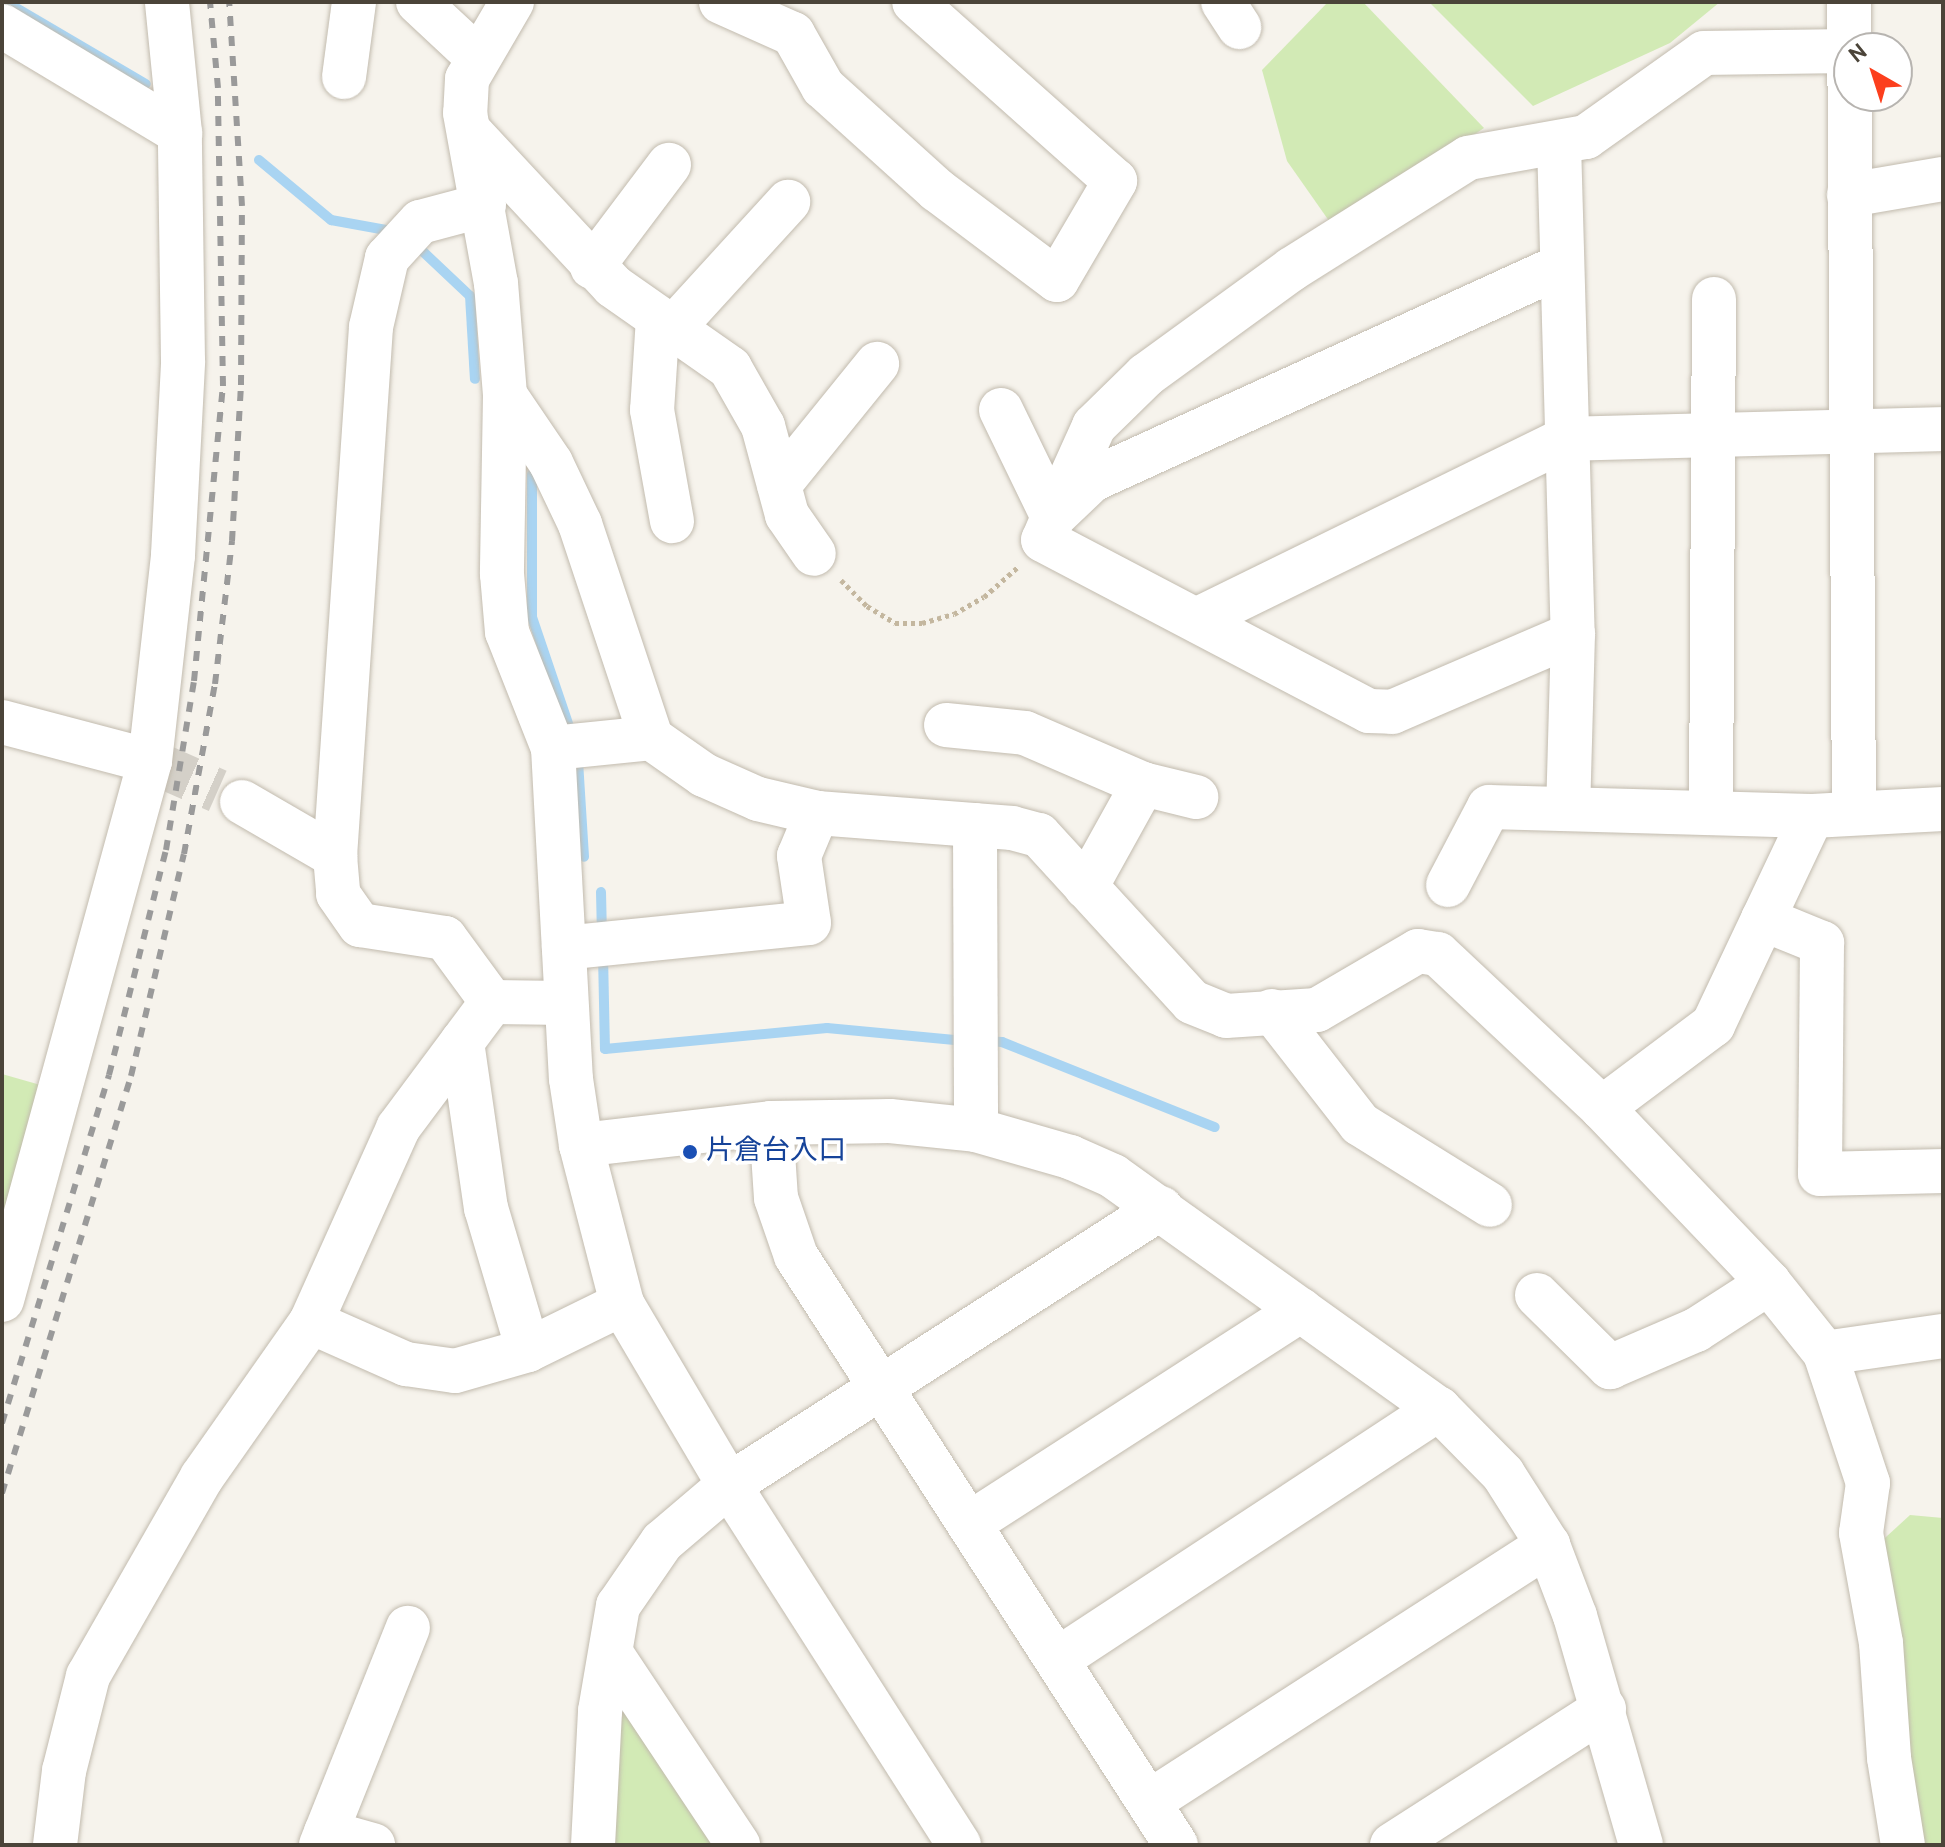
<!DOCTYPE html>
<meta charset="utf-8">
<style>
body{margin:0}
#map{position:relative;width:1945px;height:1847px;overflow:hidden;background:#f6f3ec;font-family:Overpass,"Noto Sans JP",sans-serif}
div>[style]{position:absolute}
.green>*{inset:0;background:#d2eab5}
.stream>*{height:10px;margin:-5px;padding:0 5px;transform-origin:5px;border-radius:5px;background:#a9d4f2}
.minor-tunnel>*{height:44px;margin-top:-22px;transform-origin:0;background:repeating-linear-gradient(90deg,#d4d0c8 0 44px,transparent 0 66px)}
.path>*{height:5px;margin-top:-2.5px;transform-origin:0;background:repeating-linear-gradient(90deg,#c4b79f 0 4px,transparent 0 8px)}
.roads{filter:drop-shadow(0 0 2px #c2bbae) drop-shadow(0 0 2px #c2bbae)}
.minor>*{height:44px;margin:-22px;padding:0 22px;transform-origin:22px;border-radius:22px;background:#fff}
.rail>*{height:6px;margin-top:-3px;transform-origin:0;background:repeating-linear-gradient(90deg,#9a9a9a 0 10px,transparent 0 20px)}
.dots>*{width:22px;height:22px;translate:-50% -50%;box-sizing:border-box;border:4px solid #fff;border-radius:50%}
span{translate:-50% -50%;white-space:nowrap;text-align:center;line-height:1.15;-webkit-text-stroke:7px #fff;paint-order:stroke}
.transit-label{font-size:28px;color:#164399}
.left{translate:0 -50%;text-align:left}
.frame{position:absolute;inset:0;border:4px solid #4b4439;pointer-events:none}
.north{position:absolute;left:1833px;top:32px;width:80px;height:80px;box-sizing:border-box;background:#fff;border:2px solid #b7b4b0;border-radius:50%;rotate:321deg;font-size:22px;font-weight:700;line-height:32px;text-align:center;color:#4b4439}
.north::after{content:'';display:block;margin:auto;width:28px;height:36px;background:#fc3f1d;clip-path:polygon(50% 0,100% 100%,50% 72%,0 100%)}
</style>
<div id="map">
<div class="green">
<i style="clip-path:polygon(1328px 2px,1363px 2px,1484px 128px,1334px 228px,1287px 161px,1262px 70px)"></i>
<i style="clip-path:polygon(1429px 2px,1720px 2px,1670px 43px,1533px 106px)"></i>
<i style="clip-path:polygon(2px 1074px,51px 1088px,2px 1248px)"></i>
<i style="clip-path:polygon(1910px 1515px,1943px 1518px,1943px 1845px,1923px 1845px,1874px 1548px)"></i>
<i style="clip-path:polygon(622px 1707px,725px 1845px,606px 1845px)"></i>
</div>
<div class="stream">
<i style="left:6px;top:2px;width:162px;rotate:30.4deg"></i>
<i style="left:259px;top:160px;width:94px;rotate:39.8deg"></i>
<i style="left:331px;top:220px;width:56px;rotate:10.3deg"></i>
<i style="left:417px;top:246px;width:73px;rotate:43.3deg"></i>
<i style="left:470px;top:296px;width:83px;rotate:86.6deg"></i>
<i style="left:532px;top:474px;width:143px;rotate:90deg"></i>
<i style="left:532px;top:617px;width:118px;rotate:71.3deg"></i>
<i style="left:578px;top:761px;width:96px;rotate:86.4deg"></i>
<i style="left:601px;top:892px;width:43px;rotate:88.7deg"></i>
<i style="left:603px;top:955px;width:94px;rotate:88.8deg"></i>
<i style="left:605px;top:1049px;width:223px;rotate:-5.4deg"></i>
<i style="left:827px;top:1028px;width:139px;rotate:5.4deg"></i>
<i style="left:985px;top:1041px;width:17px;rotate:3deg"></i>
<i style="left:1002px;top:1042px;width:229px;rotate:21.8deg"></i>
</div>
<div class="minor-tunnel">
<i style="left:150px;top:761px;width:74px;rotate:23.8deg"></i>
</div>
<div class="path">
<i style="left:841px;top:580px;width:37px;rotate:45deg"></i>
<i style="left:867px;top:606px;width:33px;rotate:31deg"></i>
<i style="left:895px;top:623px;width:27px"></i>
<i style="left:922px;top:623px;width:33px;rotate:-16deg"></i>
<i style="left:954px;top:614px;width:34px;rotate:-30deg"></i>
<i style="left:984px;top:597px;width:45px;rotate:-41.4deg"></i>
</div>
<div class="roads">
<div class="minor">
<i style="left:418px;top:2px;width:82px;rotate:43deg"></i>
<i style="left:512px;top:2px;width:89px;rotate:120.3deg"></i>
<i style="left:467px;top:79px;width:34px;rotate:93deg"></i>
<i style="left:465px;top:113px;width:173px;rotate:79.7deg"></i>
<i style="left:496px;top:283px;width:112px;rotate:85.4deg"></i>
<i style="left:505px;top:395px;width:179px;rotate:91deg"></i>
<i style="left:502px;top:574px;width:58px;rotate:85.1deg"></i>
<i style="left:507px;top:632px;width:125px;rotate:68.4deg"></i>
<i style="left:553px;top:748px;width:331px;rotate:86.9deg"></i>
<i style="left:571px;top:1079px;width:67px;rotate:81.4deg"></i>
<i style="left:581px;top:1145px;width:164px;rotate:75.5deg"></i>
<i style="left:622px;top:1304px;width:210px;rotate:59.4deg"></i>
<i style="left:729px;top:1485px;width:427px;rotate:57.4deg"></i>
<i style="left:721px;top:2px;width:79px;rotate:24deg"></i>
<i style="left:793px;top:34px;width:61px;rotate:60.5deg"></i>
<i style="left:823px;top:87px;width:154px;rotate:42.1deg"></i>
<i style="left:937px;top:190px;width:150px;rotate:36.9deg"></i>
<i style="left:1057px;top:280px;width:115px;rotate:-59.6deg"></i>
<i style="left:1115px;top:181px;width:269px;rotate:-138.3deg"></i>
<i style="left:1223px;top:2px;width:30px;rotate:57deg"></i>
<i style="left:1849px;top:2px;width:810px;rotate:89.65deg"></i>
<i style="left:2px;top:26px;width:208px;rotate:31deg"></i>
<i style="left:344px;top:77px;width:76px;rotate:-82.4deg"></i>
<i style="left:470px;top:132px;width:210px;rotate:47.1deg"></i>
<i style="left:613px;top:286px;width:143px;rotate:35deg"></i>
<i style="left:730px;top:368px;width:67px;rotate:60.4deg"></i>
<i style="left:763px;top:426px;width:92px;rotate:74.9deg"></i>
<i style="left:787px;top:515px;width:47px;rotate:55.3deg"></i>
<i style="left:1559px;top:143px;width:491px;rotate:88.4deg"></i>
<i style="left:1573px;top:634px;width:175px;rotate:91.6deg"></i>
<i style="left:1849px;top:195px;width:95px;rotate:-9.7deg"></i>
<i style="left:484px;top:205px;width:66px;rotate:165.1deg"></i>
<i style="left:420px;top:222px;width:49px;rotate:132.5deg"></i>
<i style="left:387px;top:258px;width:71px;rotate:103.1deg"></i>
<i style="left:371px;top:327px;width:530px;rotate:93.89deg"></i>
<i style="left:335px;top:856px;width:38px;rotate:85deg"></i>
<i style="left:338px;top:894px;width:38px;rotate:55deg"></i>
<i style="left:360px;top:925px;width:86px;rotate:8.7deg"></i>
<i style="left:445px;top:938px;width:79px;rotate:53.7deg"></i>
<i style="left:1561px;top:266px;width:516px;rotate:155.47deg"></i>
<i style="left:1092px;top:480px;width:54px;rotate:136.5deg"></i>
<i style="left:1053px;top:517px;width:25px;rotate:113deg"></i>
<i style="left:1043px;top:540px;width:368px;rotate:27.7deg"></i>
<i style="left:1369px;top:711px;width:23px;rotate:2deg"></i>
<i style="left:1392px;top:712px;width:197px;rotate:-23.3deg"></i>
<i style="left:592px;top:267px;width:128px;rotate:-53deg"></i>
<i style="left:658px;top:318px;width:92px;rotate:93.7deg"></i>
<i style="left:652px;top:410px;width:113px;rotate:79.8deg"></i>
<i style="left:673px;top:328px;width:171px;rotate:-47.6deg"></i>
<i style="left:505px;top:395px;width:82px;rotate:55.9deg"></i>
<i style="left:551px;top:463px;width:68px;rotate:64.6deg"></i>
<i style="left:580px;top:524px;width:225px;rotate:71.6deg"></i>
<i style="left:1001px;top:410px;width:119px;rotate:64.1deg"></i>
<i style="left:1053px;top:517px;width:100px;rotate:-65.7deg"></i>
<i style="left:1094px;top:426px;width:73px;rotate:-44.4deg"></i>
<i style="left:1146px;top:375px;width:180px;rotate:-36deg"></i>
<i style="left:1292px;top:269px;width:208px;rotate:-32.2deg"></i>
<i style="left:1468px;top:158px;width:120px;rotate:-10.1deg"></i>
<i style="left:1586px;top:137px;width:145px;rotate:-35.4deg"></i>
<i style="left:1704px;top:53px;width:144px;rotate:-0.8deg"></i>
<i style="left:779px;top:485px;width:156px;rotate:-51deg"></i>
<i style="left:1198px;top:619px;width:409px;rotate:-26.1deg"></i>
<i style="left:1565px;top:439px;width:378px;rotate:-1.5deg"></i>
<i style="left:2px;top:722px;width:153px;rotate:14.8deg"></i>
<i style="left:946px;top:725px;width:79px;rotate:5.8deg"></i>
<i style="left:1025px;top:733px;width:129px;rotate:23.4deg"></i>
<i style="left:553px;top:748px;width:99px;rotate:-5.8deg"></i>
<i style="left:651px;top:738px;width:65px;rotate:34.9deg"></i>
<i style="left:704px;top:775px;width:59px;rotate:24deg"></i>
<i style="left:758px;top:799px;width:61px;rotate:13.3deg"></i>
<i style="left:817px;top:813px;width:196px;rotate:4.4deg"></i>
<i style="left:1012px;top:828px;width:28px;rotate:15deg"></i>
<i style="left:1039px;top:835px;width:226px;rotate:47.5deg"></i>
<i style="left:1192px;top:1002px;width:37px;rotate:22deg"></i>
<i style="left:1226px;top:1016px;width:91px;rotate:-3.8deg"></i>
<i style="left:1317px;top:1010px;width:117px;rotate:-30.3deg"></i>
<i style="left:1418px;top:951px;width:20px;rotate:9deg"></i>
<i style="left:1438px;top:954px;width:225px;rotate:43.2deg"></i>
<i style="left:1602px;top:1108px;width:242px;rotate:46.3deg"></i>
<i style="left:1769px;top:1283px;width:90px;rotate:51.3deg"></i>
<i style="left:1825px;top:1353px;width:137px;rotate:71.7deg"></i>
<i style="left:1868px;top:1483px;width:50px;rotate:98deg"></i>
<i style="left:1861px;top:1533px;width:112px;rotate:79.7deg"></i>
<i style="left:1881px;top:1643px;width:115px;rotate:86deg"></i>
<i style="left:1889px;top:1758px;width:88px;rotate:80.9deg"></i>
<i style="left:242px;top:802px;width:108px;rotate:30.1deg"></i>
<i style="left:1711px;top:813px;width:514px;rotate:-89.67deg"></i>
<i style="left:1812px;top:816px;width:114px;rotate:115.4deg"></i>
<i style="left:1763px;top:919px;width:64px;rotate:22.1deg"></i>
<i style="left:1822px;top:943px;width:231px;rotate:90.5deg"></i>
<i style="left:1820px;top:1174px;width:123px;rotate:-1.4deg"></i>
<i style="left:975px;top:825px;width:305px;rotate:89.8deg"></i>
<i style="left:1448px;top:885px;width:88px;rotate:-62.3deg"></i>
<i style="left:1489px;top:807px;width:323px;rotate:1.6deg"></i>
<i style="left:1812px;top:816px;width:131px;rotate:-3.1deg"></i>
<i style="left:1086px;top:887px;width:118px;rotate:-61deg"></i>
<i style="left:1143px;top:784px;width:55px;rotate:13.8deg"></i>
<i style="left:564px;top:948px;width:246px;rotate:-5.8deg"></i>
<i style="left:809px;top:923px;width:68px;rotate:-98.5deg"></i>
<i style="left:799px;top:856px;width:47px;rotate:-67.3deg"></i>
<i style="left:492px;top:1002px;width:74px;rotate:0.8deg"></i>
<i style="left:1272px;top:1011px;width:143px;rotate:52.1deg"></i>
<i style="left:1360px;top:1124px;width:153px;rotate:31.9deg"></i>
<i style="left:462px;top:1042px;width:168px;rotate:81.8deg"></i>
<i style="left:486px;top:1208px;width:148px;rotate:73.5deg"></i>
<i style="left:1602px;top:1108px;width:139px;rotate:-36.8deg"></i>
<i style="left:1713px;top:1025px;width:117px;rotate:-64.7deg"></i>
<i style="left:771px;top:1123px;width:75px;rotate:86.2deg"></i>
<i style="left:776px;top:1198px;width:61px;rotate:71deg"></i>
<i style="left:796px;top:1256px;width:701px;rotate:57.17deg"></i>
<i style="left:581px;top:1145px;width:191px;rotate:-6.6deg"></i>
<i style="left:771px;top:1123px;width:119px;rotate:-1deg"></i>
<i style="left:890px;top:1121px;width:86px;rotate:6deg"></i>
<i style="left:976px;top:1130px;width:98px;rotate:16deg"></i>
<i style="left:1070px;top:1157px;width:47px;rotate:23.8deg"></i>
<i style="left:1113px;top:1176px;width:401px;rotate:35.6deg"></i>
<i style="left:1439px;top:1409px;width:91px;rotate:45.4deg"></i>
<i style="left:1503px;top:1474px;width:84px;rotate:57.6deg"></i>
<i style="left:1548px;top:1545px;width:76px;rotate:69.2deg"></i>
<i style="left:1575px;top:1616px;width:238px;rotate:73.9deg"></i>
<i style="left:1537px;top:1295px;width:103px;rotate:44.6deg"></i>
<i style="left:1610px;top:1367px;width:94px;rotate:-23.3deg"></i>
<i style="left:1696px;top:1330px;width:87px;rotate:-32.8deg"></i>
<i style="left:2px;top:1300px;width:559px;rotate:-74.65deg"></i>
<i style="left:150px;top:761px;width:207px;rotate:-83.6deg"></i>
<i style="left:173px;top:555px;width:194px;rotate:-87deg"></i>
<i style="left:183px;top:361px;width:228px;rotate:-90.8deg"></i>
<i style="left:180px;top:133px;width:132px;rotate:-95.7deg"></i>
<i style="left:311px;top:1322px;width:104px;rotate:23.9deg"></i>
<i style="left:406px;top:1364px;width:49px;rotate:8.1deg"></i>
<i style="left:455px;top:1371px;width:76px;rotate:-16deg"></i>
<i style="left:528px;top:1350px;width:105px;rotate:-26.1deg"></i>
<i style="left:1825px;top:1353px;width:119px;rotate:-8.2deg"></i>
<i style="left:969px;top:1524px;width:395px;rotate:-32.8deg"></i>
<i style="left:612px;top:1655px;width:228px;rotate:56.4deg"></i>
<i style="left:1058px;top:1659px;width:456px;rotate:-33.3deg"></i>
<i style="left:1149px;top:1802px;width:475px;rotate:-32.8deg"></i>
<i style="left:326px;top:1832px;width:49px;rotate:15.5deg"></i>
<i style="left:55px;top:1845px;width:75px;rotate:-83.1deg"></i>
<i style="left:64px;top:1771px;width:98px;rotate:-75.8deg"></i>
<i style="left:88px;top:1676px;width:229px;rotate:-60.2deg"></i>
<i style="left:202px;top:1477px;width:189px;rotate:-54.9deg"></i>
<i style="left:311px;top:1322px;width:213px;rotate:-65.8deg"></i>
<i style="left:398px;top:1128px;width:157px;rotate:-53.3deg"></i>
<i style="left:321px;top:1845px;width:234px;rotate:-68.2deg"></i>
<i style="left:593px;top:1845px;width:134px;rotate:-87deg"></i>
<i style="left:600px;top:1711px;width:107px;rotate:-80.3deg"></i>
<i style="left:618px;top:1606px;width:78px;rotate:-55.5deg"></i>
<i style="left:662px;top:1542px;width:88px;rotate:-40.4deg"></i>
<i style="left:729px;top:1485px;width:513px;rotate:-32.67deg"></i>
<i style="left:1392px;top:1845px;width:252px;rotate:-32.7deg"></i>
</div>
</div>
<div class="rail">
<i style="left:2px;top:1423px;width:364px;rotate:-72.9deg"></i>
<i style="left:109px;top:1075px;width:232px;rotate:-75.8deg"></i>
<i style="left:166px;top:850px;width:171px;rotate:-80.6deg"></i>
<i style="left:194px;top:681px;width:296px;rotate:-84.4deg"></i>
<i style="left:223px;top:386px;width:298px;rotate:-91deg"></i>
<i style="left:218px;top:88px;width:86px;rotate:-95.3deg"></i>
<i style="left:2px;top:1493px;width:436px;rotate:-72.8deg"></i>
<i style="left:131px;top:1076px;width:228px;rotate:-76.6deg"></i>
<i style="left:184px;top:854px;width:173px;rotate:-79.7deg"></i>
<i style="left:215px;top:684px;width:144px;rotate:-83.2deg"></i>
<i style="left:232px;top:541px;width:156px;rotate:-86.7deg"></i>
<i style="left:241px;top:385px;width:179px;rotate:-89.7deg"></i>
<i style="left:242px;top:206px;width:204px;rotate:-93.6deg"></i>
</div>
<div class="dots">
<i style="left:690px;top:1152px;background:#1a4fb4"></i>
</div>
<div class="transit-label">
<span class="left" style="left:706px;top:1152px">片倉台入口</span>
</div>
<div class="frame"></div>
<div class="north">N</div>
</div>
